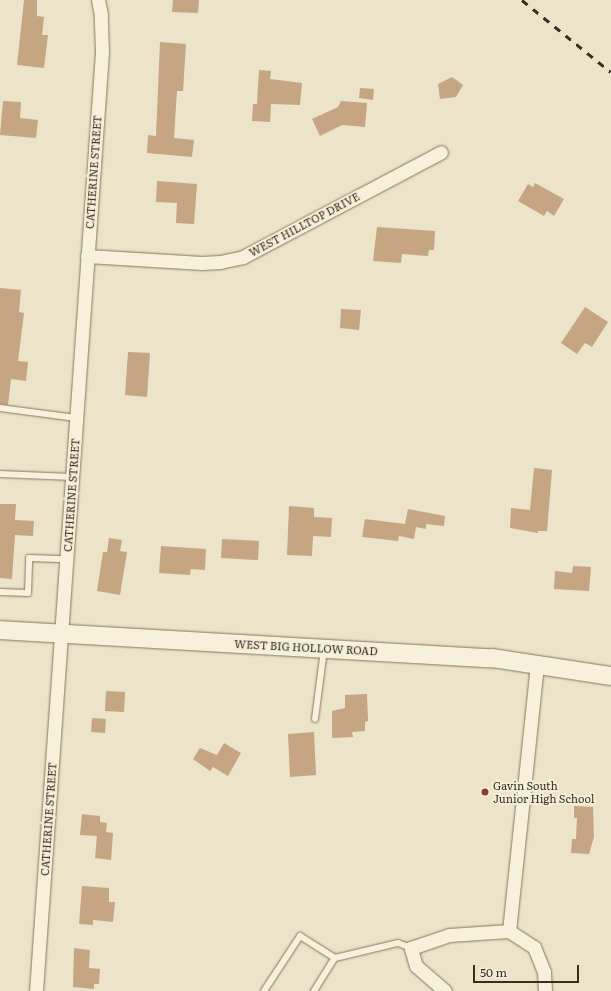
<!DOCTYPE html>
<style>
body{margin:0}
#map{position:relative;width:611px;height:991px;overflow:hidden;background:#ebe4c9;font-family:Literata,serif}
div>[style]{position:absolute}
.building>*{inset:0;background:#c5a582}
.roads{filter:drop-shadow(0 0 1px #85775f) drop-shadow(0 0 1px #85775f)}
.lane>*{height:6px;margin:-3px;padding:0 3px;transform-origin:3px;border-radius:3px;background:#f6f1db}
.street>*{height:13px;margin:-6.5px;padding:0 6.5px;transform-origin:6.5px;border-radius:6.5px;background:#f6f1db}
.secondary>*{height:18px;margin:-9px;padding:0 9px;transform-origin:9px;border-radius:9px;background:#f6f1db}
.rail>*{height:3px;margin-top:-1.5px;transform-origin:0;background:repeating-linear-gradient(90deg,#372e21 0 7px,transparent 0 14px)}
.dots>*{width:11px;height:11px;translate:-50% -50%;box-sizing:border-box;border:2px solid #f3eed8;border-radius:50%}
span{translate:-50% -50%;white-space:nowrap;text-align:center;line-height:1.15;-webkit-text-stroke:4px #f3eed8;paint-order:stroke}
.street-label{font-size:11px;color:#372e21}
.poi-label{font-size:11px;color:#372e21}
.left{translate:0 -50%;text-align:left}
.scale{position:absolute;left:473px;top:965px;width:106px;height:18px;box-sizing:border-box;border:2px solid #372e21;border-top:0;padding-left:5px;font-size:12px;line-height:14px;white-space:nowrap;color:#372e21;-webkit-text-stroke:3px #f3eed8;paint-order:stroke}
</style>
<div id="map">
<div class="building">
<i style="clip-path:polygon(24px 0,37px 0,37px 16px,44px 17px,42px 35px,48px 35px,44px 68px,17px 65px)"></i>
<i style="clip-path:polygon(173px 0,199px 0,198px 13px,172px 12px)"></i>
<i style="clip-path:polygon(160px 42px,186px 44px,183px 91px,177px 91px,174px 138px,194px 140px,192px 157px,147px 153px,148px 135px,156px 136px)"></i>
<i style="clip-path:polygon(259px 70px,271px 71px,270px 79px,302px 83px,300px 105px,271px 104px,270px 122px,252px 121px,253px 104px,257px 104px)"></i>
<i style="clip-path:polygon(452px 77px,463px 85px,456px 97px,440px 99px,438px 84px)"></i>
<i style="clip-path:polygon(360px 88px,374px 89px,373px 100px,359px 98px)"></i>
<i style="clip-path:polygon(3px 101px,21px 102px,20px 118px,38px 120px,36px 138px,0 135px)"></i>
<i style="clip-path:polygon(341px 101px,367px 103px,365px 127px,342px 125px,320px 136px,312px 119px,338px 107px)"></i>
<i style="clip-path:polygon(157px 181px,197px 184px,194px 224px,176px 223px,177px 203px,156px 202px)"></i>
<i style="clip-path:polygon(535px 183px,564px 199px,554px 216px,547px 211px,544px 216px,518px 201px,528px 184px,533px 187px)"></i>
<i style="clip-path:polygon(377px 227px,435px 231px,434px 250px,429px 250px,428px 256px,402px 254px,401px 263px,373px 261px)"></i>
<i style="clip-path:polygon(0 288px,21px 290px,19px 312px,24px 313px,18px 361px,28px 362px,26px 381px,11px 379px,8px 405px,0 404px)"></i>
<i style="clip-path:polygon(585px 307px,608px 322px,592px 347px,585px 343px,577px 354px,561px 343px)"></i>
<i style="clip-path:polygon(341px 309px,361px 310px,359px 330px,340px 328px)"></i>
<i style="clip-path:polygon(128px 352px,150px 353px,147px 397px,125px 395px)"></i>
<i style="clip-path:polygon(534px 468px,552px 470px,547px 531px,538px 531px,538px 533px,510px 528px,511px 508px,530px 510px)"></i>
<i style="clip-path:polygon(0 504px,16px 504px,15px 520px,34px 521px,33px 536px,15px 535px,12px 579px,0 578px)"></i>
<i style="clip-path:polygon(289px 506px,314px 508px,314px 517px,332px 518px,331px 537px,313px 536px,312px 556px,287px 555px)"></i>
<i style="clip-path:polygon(408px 509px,445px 516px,444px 526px,426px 524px,426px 529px,416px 527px,414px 539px,399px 536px,398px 541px,362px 537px,365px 519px,405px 524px)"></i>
<i style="clip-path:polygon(109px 538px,122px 540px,120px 551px,127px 552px,120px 595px,97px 591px,103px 552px,107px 552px)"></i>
<i style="clip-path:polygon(222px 539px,259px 541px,258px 560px,221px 558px)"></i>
<i style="clip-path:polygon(161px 546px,206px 549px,205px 570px,191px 569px,190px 575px,159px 573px)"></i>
<i style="clip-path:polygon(573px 566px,591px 567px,589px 591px,554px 589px,555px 571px,572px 573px)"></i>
<i style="clip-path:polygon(106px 691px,125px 692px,124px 712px,105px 711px)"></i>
<i style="clip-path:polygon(367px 694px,368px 721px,365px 722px,365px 731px,352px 732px,353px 737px,332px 738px,332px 711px,345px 708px,345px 695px)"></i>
<i style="clip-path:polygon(92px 718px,106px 719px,105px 733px,91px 732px)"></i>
<i style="clip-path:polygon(314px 732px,316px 775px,290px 777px,288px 734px)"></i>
<i style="clip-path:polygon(224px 743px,241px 753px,228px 776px,213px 767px,210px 771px,193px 759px,200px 748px,217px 755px)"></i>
<i style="clip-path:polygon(574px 806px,593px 807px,594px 837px,589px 854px,571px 853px,572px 839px,576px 839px,577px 818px,574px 818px)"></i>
<i style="clip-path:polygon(82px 814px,100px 816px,100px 822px,107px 823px,106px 832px,113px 833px,111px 860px,95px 858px,97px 836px,80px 835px)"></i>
<i style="clip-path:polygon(82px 886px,109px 888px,109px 902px,115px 902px,113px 922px,93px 920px,93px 925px,79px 924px)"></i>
<i style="clip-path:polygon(74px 948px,90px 950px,89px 968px,100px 969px,99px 984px,94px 984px,94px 989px,73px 987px)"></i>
</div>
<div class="roads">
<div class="lane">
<i style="left:0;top:408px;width:77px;rotate:7.5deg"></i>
<i style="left:0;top:474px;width:72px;rotate:2.4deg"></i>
<i style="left:0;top:592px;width:28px;rotate:2deg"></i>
<i style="left:28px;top:593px;width:35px;rotate:-88deg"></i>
<i style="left:29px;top:558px;width:37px;rotate:2deg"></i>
<i style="left:315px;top:719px;width:70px;rotate:-82.6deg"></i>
<i style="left:264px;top:991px;width:66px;rotate:-56.8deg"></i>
<i style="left:300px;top:936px;width:41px;rotate:32.2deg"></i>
<i style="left:314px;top:991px;width:39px;rotate:-58deg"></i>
<i style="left:335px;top:958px;width:65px;rotate:-13.4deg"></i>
<i style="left:398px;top:943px;width:14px;rotate:21deg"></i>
</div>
<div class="street">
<i style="left:87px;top:256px;width:115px;rotate:3.5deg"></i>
<i style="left:202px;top:263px;width:18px;rotate:-3deg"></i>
<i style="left:220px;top:262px;width:24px;rotate:-12deg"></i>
<i style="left:243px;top:257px;width:224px;rotate:-27.9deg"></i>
<i style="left:509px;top:931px;width:268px;rotate:-84deg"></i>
<i style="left:36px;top:991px;width:941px;rotate:-85.98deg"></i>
<i style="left:102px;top:52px;width:37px;rotate:-92deg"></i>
<i style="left:101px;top:15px;width:15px;rotate:-101deg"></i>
<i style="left:445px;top:991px;width:38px;rotate:-139deg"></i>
<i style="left:416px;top:966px;width:19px;rotate:-106deg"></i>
<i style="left:411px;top:948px;width:40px;rotate:-18.9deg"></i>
<i style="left:449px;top:935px;width:60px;rotate:-3.8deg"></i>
<i style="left:509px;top:931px;width:30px;rotate:33deg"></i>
<i style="left:534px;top:947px;width:27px;rotate:68deg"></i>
<i style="left:544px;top:972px;width:19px;rotate:87deg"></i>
</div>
<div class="secondary">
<i style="left:0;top:630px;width:493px;rotate:3.3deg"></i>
<i style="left:492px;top:658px;width:120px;rotate:8.6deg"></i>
</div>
</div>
<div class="rail">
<i style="left:522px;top:0;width:114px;rotate:39deg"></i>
</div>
<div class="dots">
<i style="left:485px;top:792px;background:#8f3d34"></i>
</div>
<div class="street-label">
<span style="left:93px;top:172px;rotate:-86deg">CATHERINE STREET</span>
<span style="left:304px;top:224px;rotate:-28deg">WEST HILLTOP DRIVE</span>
<span style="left:71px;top:495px;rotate:-86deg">CATHERINE STREET</span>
<span style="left:306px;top:647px;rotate:3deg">WEST BIG HOLLOW ROAD</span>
<span style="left:48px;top:819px;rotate:-86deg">CATHERINE STREET</span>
</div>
<div class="poi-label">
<span class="left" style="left:493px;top:792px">Gavin South<br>Junior High School</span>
</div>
<div class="scale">50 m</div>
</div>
